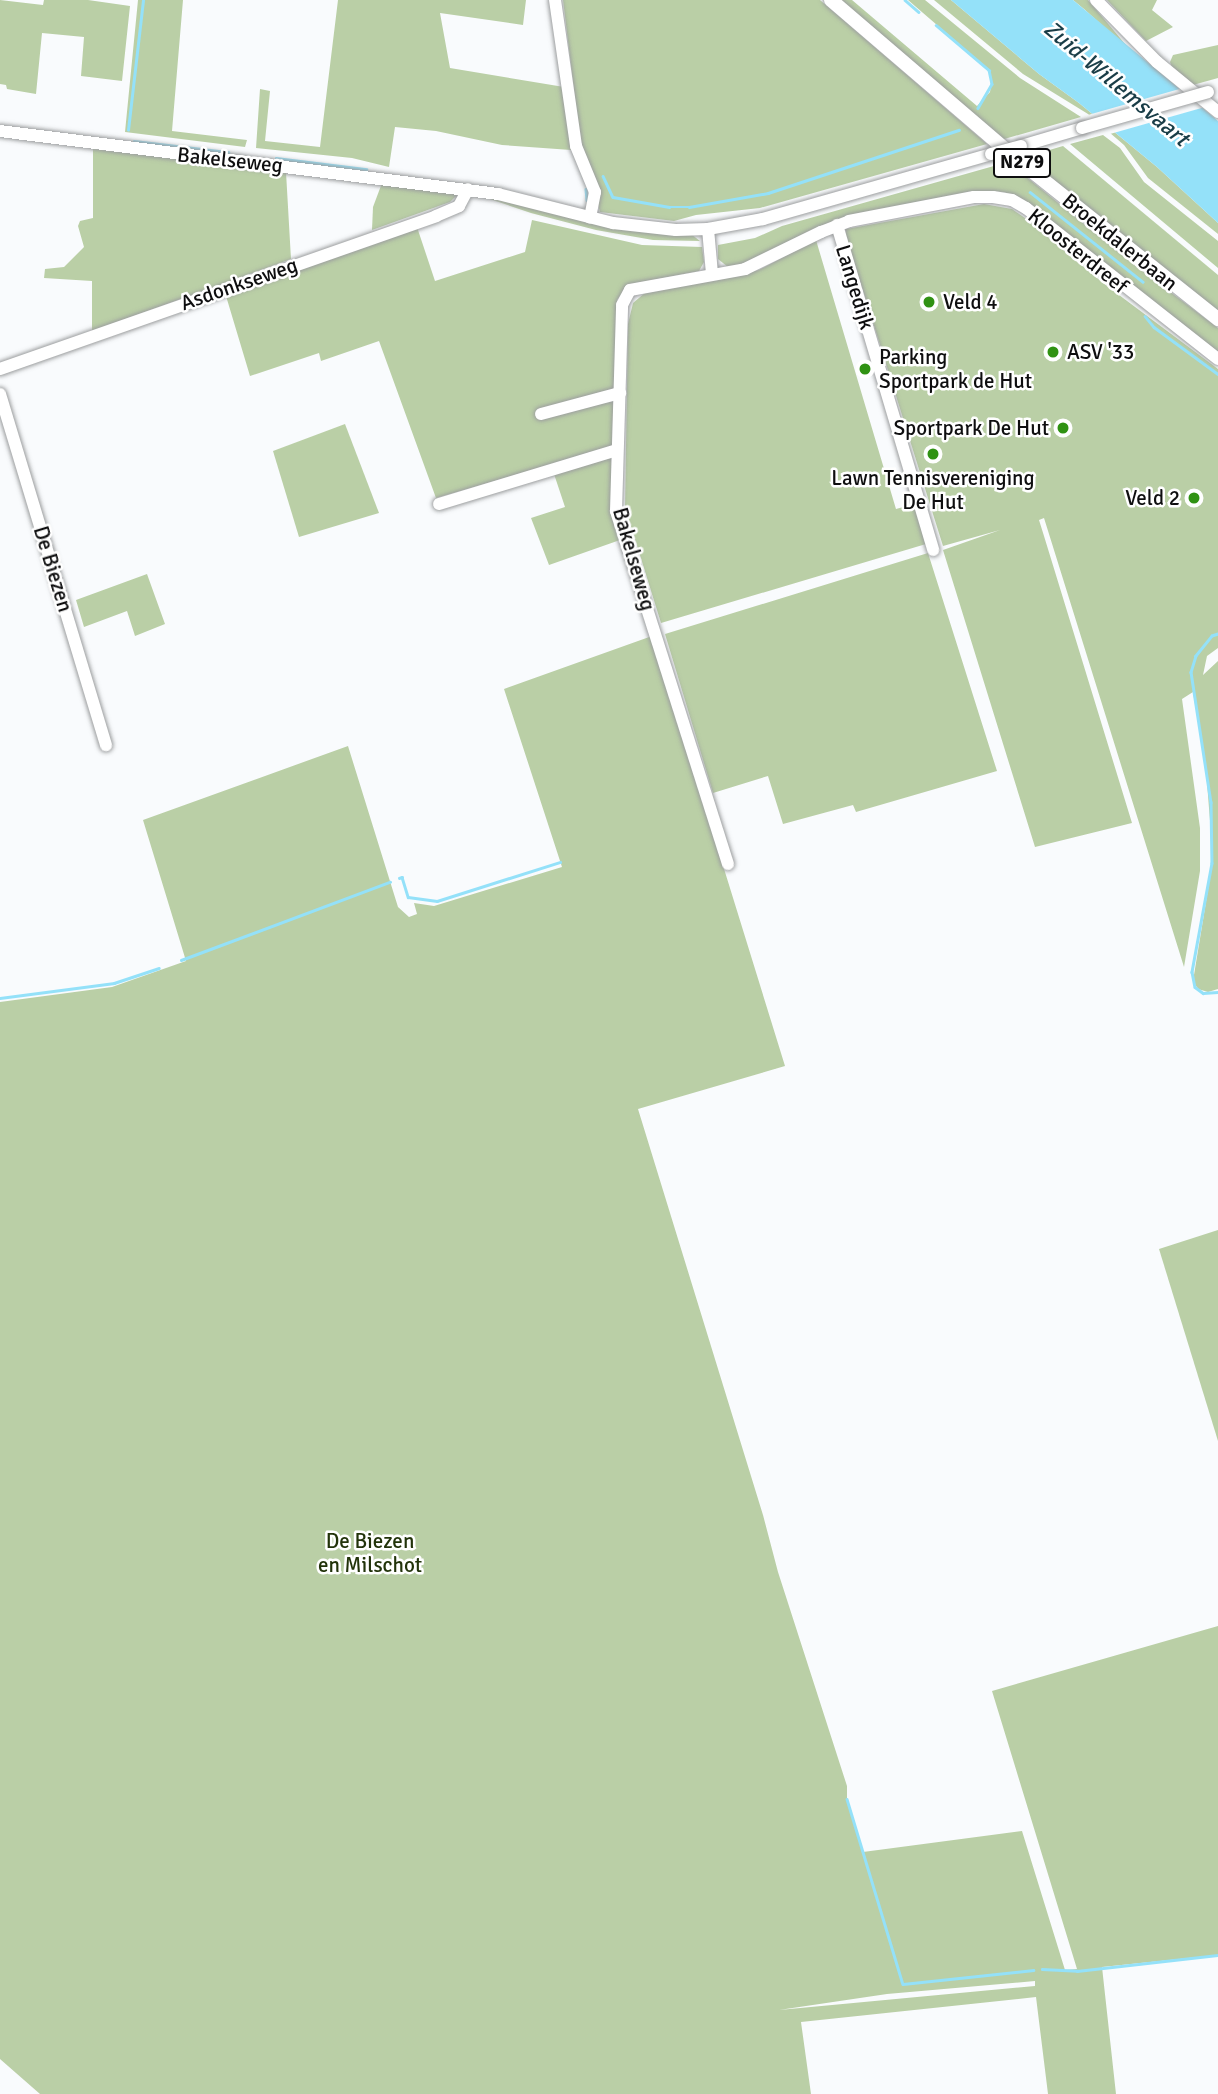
<!DOCTYPE html>
<style>
body{margin:0}
#map{position:relative;width:1218px;height:2094px;overflow:hidden;background:#f9fbfd;font-family:Signika,sans-serif}
div>[style]{position:absolute}
.green>*{inset:0;background:#bacfa6}
.water>*{inset:0;background:#94e1f9}
.pier>*{inset:0;background:#f9fbfd}
.stream>*{height:2.5px;margin:-1.25px;padding:0 1.25px;transform-origin:1.25px;border-radius:1.25px;background:#94e1f9}
.roads{filter:drop-shadow(0 0 2px #9c9e9f) drop-shadow(0 0 2px #9c9e9f)}
.minor>*{height:12px;margin:-6px;padding:0 6px;transform-origin:6px;border-radius:6px;background:#fff}
.major>*{height:14px;margin:-7px;padding:0 7px;transform-origin:7px;border-radius:7px;background:#fff}
.bridges{filter:drop-shadow(0 0 2px #9c9e9f) drop-shadow(0 0 2px #9c9e9f)}
.minor-bridge>*{height:12px;margin:-6px;padding:0 6px;transform-origin:6px;border-radius:6px;background:#fff}
.dots>*{width:19px;height:19px;translate:-50% -50%;box-sizing:border-box;border:4px solid #fff;border-radius:50%}
span{translate:-50% -50%;white-space:nowrap;text-align:center;line-height:1.15;-webkit-text-stroke:5px #fff;paint-order:stroke}
.shield-label span{padding:2px 5px;background:#fff;border:2px solid;border-radius:5px;-webkit-text-stroke-width:0}
.shield-label{font-size:19px;color:#0e0e0f;font-weight:700}
.street-label{font-size:21px;color:#0e0e0f}
.poi-label{font-size:21px;color:#0e0e0f}
.left{translate:0 -50%;text-align:left}
.right{translate:-100% -50%;text-align:right}
.park-label{font-size:21px;color:#22330a}
.water-label{font-size:23px;color:#193d47;font-style:italic}
</style>
<div id="map">
<div class="green">
<i style="clip-path:polygon(0 0,43px 5px,44px 0,88px 0,130px 6px,122px 81px,81px 76px,84px 37px,42px 33px,36px 94px,7px 89px,6px 85px,0 84px)"></i>
<i style="clip-path:polygon(138px 0,183px 0,172px 131px,247px 140px,245px 147px,125px 132px)"></i>
<i style="clip-path:polygon(338px 0,526px 0,523px 25px,440px 13px,450px 68px,564px 87px,571px 150px,502px 145px,436px 131px,395px 127px,389px 167px,352px 158px,256px 148px,260px 89px,270px 91px,265px 141px,320px 147px)"></i>
<i style="clip-path:polygon(563px 0,820px 0,987px 144px,760px 208px,696px 215px,674px 221px,600px 212px,580px 139px)"></i>
<i style="clip-path:polygon(840px 0,852px 0,977px 106px,990px 92px,992px 79px,988px 69px,908px 0,925px 0,1020px 78px,1081px 117px,1001px 140px)"></i>
<i style="clip-path:polygon(934px 0,951px 0,1039px 74px,1079px 103px,1157px 167px,1218px 223px,1218px 234px,1148px 178px,1124px 145px,1088px 114px,1023px 74px)"></i>
<i style="clip-path:polygon(1073px 0,1088px 0,1131px 51px,1084px 9px)"></i>
<i style="clip-path:polygon(1107px 0,1157px 0,1152px 10px,1173px 27px,1146px 41px)"></i>
<i style="clip-path:polygon(1218px 45px,1218px 78px,1193px 85px,1172px 67px,1170px 62px,1173px 55px)"></i>
<i style="clip-path:polygon(1103px 135px,1120px 148px,1144px 182px,1218px 241px,1218px 268px,1070px 144px)"></i>
<i style="clip-path:polygon(1063px 146px,1218px 275px,1218px 312px,1022px 158px)"></i>
<i style="clip-path:polygon(93px 149px,286px 172px,291px 259px,92px 331px,92px 281px,44px 278px,45px 269px,64px 267px,84px 247px,78px 226px,80px 221px,93px 218px)"></i>
<i style="clip-path:polygon(1008px 162px,1132px 263px,1218px 328px,1218px 352px,1019px 197px,1004px 192px,985px 191px,857px 215px,746px 264px,728px 267px,718px 259px,718px 245px,755px 238px,782px 226px)"></i>
<i style="clip-path:polygon(382px 183px,458px 194px,450px 202px,372px 230px,373px 207px)"></i>
<i style="clip-path:polygon(478px 195px,620px 229px,691px 234px,700px 241px,653px 240px,596px 230px,531px 213px)"></i>
<i style="clip-path:polygon(984px 204px,1012px 209px,1025px 218px,1103px 283px,1218px 369px,1218px 648px,1207px 656px,1203px 675px,1218px 661px,1218px 989px,1208px 992px,1198px 989px,1193px 981px,1213px 859px,1206px 770px,1193px 692px,1182px 699px,1200px 828px,1200px 871px,1184px 967px,1044px 518px,1039px 520px,1044px 536px,1132px 823px,1035px 847px,943px 550px,1000px 530px,943px 546px,846px 236px,846px 229px)"></i>
<i style="clip-path:polygon(532px 220px,642px 245px,702px 247px,704px 262px,699px 271px,628px 285px,617px 300px,612px 447px,436px 498px,379px 341px,321px 361px,319px 353px,250px 376px,226px 296px,417px 227px,435px 281px,525px 252px)"></i>
<i style="clip-path:polygon(816px 240px,896px 509px,914px 504px,926px 544px,661px 623px,625px 507px,628px 324px,633px 303px,646px 292px,759px 270px)"></i>
<i style="clip-path:polygon(345px 424px,379px 513px,299px 537px,273px 451px)"></i>
<i style="clip-path:polygon(612px 457px,620px 540px,549px 565px,531px 518px,565px 507px,554px 474px)"></i>
<i style="clip-path:polygon(928px 553px,997px 771px,856px 812px,853px 805px,783px 824px,768px 776px,713px 793px,665px 634px)"></i>
<i style="clip-path:polygon(147px 574px,165px 624px,135px 636px,127px 611px,84px 627px,76px 600px)"></i>
<i style="clip-path:polygon(evenodd,652px 636px,785px 1066px,638px 1109px,763px 1515px,778px 1572px,847px 1786px,847px 1799px,863px 1852px,1022px 1831px,1065px 1970px,1077px 1969px,992px 1691px,1218px 1626px,1218px 1955px,1102px 1967px,1116px 2094px,1048px 2094px,1036px 1997px,801px 2022px,811px 2094px,40px 2094px,0 2059px,0 1002px,112px 987px,186px 961px,143px 820px,348px 746px,398px 907px,409px 917px,417px 914px,414px 903px,434px 906px,562px 867px,504px 689px,652px 636px,1035px 1981px,1035px 1986px,779px 2010px,887px 1994px,1035px 1981px)"></i>
<i style="clip-path:polygon(1218px 1230px,1218px 1441px,1159px 1249px)"></i>
</div>
<div class="water">
<i style="clip-path:polygon(951px 0,1073px 0,1218px 121px,1218px 223px,1157px 167px,1079px 103px,1039px 74px)"></i>
</div>
<div class="pier">
<i style="clip-path:polygon(1183px 88px,1205px 107px,1110px 134px,1088px 115px)"></i>
</div>
<div class="stream">
<i style="left:905px;top:0;width:18px;rotate:41deg"></i>
<i style="left:936px;top:25px;width:70px;rotate:40.3deg"></i>
<i style="left:989px;top:70px;width:14px;rotate:78deg"></i>
<i style="left:992px;top:84px;width:28px;rotate:120deg"></i>
<i style="left:128px;top:130px;width:131px;rotate:-83.4deg"></i>
<i style="left:134px;top:141px;width:95px;rotate:6.7deg"></i>
<i style="left:276px;top:158px;width:91px;rotate:7deg"></i>
<i style="left:603px;top:176px;width:23px;rotate:65deg"></i>
<i style="left:613px;top:197px;width:57px;rotate:10.1deg"></i>
<i style="left:669px;top:207px;width:20px"></i>
<i style="left:689px;top:207px;width:80px;rotate:-10deg"></i>
<i style="left:768px;top:193px;width:201px;rotate:-18.3deg"></i>
<i style="left:586px;top:189px;width:11px;rotate:85deg"></i>
<i style="left:1030px;top:192px;width:144px;rotate:38.5deg"></i>
<i style="left:1145px;top:316px;width:14px;rotate:51deg"></i>
<i style="left:1154px;top:327px;width:79px;rotate:36.3deg"></i>
<i style="left:1218px;top:634px;width:6px;rotate:162deg"></i>
<i style="left:1212px;top:636px;width:26px;rotate:129deg"></i>
<i style="left:1196px;top:656px;width:17px;rotate:107deg"></i>
<i style="left:1191px;top:672px;width:132px;rotate:81.3deg"></i>
<i style="left:1211px;top:802px;width:61px;rotate:89.1deg"></i>
<i style="left:1212px;top:863px;width:111px;rotate:100.4deg"></i>
<i style="left:1192px;top:972px;width:15px;rotate:79deg"></i>
<i style="left:1195px;top:987px;width:10px;rotate:37deg"></i>
<i style="left:1203px;top:993px;width:15px;rotate:-4deg"></i>
<i style="left:399px;top:878px;width:3px;rotate:-18deg"></i>
<i style="left:402px;top:877px;width:21px;rotate:73deg"></i>
<i style="left:408px;top:897px;width:29px;rotate:8deg"></i>
<i style="left:437px;top:901px;width:129px;rotate:-17.6deg"></i>
<i style="left:181px;top:960px;width:223px;rotate:-20.5deg"></i>
<i style="left:0;top:998px;width:115px;rotate:-7.5deg"></i>
<i style="left:114px;top:983px;width:47px;rotate:-18.4deg"></i>
<i style="left:847px;top:1799px;width:193px;rotate:73.2deg"></i>
<i style="left:903px;top:1984px;width:131px;rotate:-6.1deg"></i>
<i style="left:1042px;top:1969px;width:35px;rotate:3deg"></i>
<i style="left:1077px;top:1971px;width:142px;rotate:-6.5deg"></i>
</div>
<div class="roads">
<div class="minor">
<i style="left:555px;top:0;width:148px;rotate:81.8deg"></i>
<i style="left:576px;top:146px;width:50px;rotate:67.6deg"></i>
<i style="left:595px;top:192px;width:26px;rotate:101deg"></i>
<i style="left:1096px;top:0;width:87px;rotate:45.5deg"></i>
<i style="left:1157px;top:62px;width:79px;rotate:39.3deg"></i>
<i style="left:0;top:131px;width:502px;rotate:7.21deg"></i>
<i style="left:498px;top:194px;width:119px;rotate:14.2deg"></i>
<i style="left:613px;top:223px;width:63px;rotate:6.3deg"></i>
<i style="left:676px;top:230px;width:32px;rotate:-2deg"></i>
<i style="left:708px;top:229px;width:56px;rotate:-10.3deg"></i>
<i style="left:763px;top:219px;width:237px;rotate:-15.9deg"></i>
<i style="left:1021px;top:146px;width:64px;rotate:-16.4deg"></i>
<i style="left:837px;top:225px;width:339px;rotate:73.5deg"></i>
<i style="left:708px;top:229px;width:45px;rotate:84.9deg"></i>
<i style="left:0;top:369px;width:462px;rotate:-19.3deg"></i>
<i style="left:436px;top:216px;width:25px;rotate:-23deg"></i>
<i style="left:459px;top:206px;width:19px;rotate:-62deg"></i>
<i style="left:0;top:394px;width:367px;rotate:73.2deg"></i>
<i style="left:541px;top:414px;width:82px;rotate:-14.9deg"></i>
<i style="left:439px;top:504px;width:186px;rotate:-16.9deg"></i>
<i style="left:728px;top:864px;width:370px;rotate:-107.6deg"></i>
<i style="left:616px;top:511px;width:206px;rotate:-88.3deg"></i>
<i style="left:622px;top:305px;width:17px;rotate:-62deg"></i>
<i style="left:630px;top:290px;width:117px;rotate:-10.3deg"></i>
<i style="left:745px;top:269px;width:85px;rotate:-26deg"></i>
<i style="left:821px;top:232px;width:30px;rotate:-21deg"></i>
<i style="left:849px;top:221px;width:127px;rotate:-10.9deg"></i>
<i style="left:974px;top:197px;width:19px"></i>
<i style="left:993px;top:197px;width:19px;rotate:9deg"></i>
<i style="left:1012px;top:200px;width:16px;rotate:30deg"></i>
<i style="left:1026px;top:208px;width:244px;rotate:38.2deg"></i>
</div>
<div class="major">
<i style="left:831px;top:0;width:246px;rotate:40.6deg"></i>
<i style="left:1018px;top:160px;width:256px;rotate:38.5deg"></i>
</div>
</div>
<div class="bridges">
<div class="minor-bridge">
<i style="left:1082px;top:128px;width:131px;rotate:-15.9deg"></i>
<i style="left:991px;top:154px;width:31px;rotate:-15deg"></i>
</div>
</div>
<div class="dots">
<i style="left:929px;top:302px;background:#309213"></i>
<i style="left:1053px;top:352px;background:#309213"></i>
<i style="left:865px;top:369px;background:#309213"></i>
<i style="left:1063px;top:428px;background:#309213"></i>
<i style="left:933px;top:454px;background:#309213"></i>
<i style="left:1194px;top:498px;background:#309213"></i>
</div>
<div class="shield-label">
<span style="left:1022px;top:163px">N279</span>
</div>
<div class="street-label">
<span style="left:230px;top:160px;rotate:6deg">Bakelseweg</span>
<span style="left:1120px;top:242px;rotate:39deg">Broekdalerbaan</span>
<span style="left:1078px;top:251px;rotate:39deg">Kloosterdreef</span>
<span style="left:239px;top:284px;rotate:-19deg">Asdonkseweg</span>
<span style="left:855px;top:287px;rotate:73deg">Langedijk</span>
<span style="left:634px;top:559px;rotate:74deg">Bakelseweg</span>
<span style="left:53px;top:569px;rotate:73deg">De Biezen</span>
</div>
<div class="poi-label">
<span class="left" style="left:943px;top:302px">Veld 4</span>
<span class="left" style="left:1067px;top:352px">ASV '33</span>
<span class="left" style="left:879px;top:369px">Parking<br>Sportpark de Hut</span>
<span class="right" style="left:1049px;top:428px">Sportpark De Hut</span>
<span style="left:933px;top:490px">Lawn Tennisvereniging<br>De Hut</span>
<span class="right" style="left:1180px;top:498px">Veld 2</span>
</div>
<div class="park-label">
<span style="left:370px;top:1553px">De Biezen<br>en Milschot</span>
</div>
<div class="water-label">
<span style="left:1116px;top:84px;rotate:40deg">Zuid-Willemsvaart</span>
</div>
</div>
